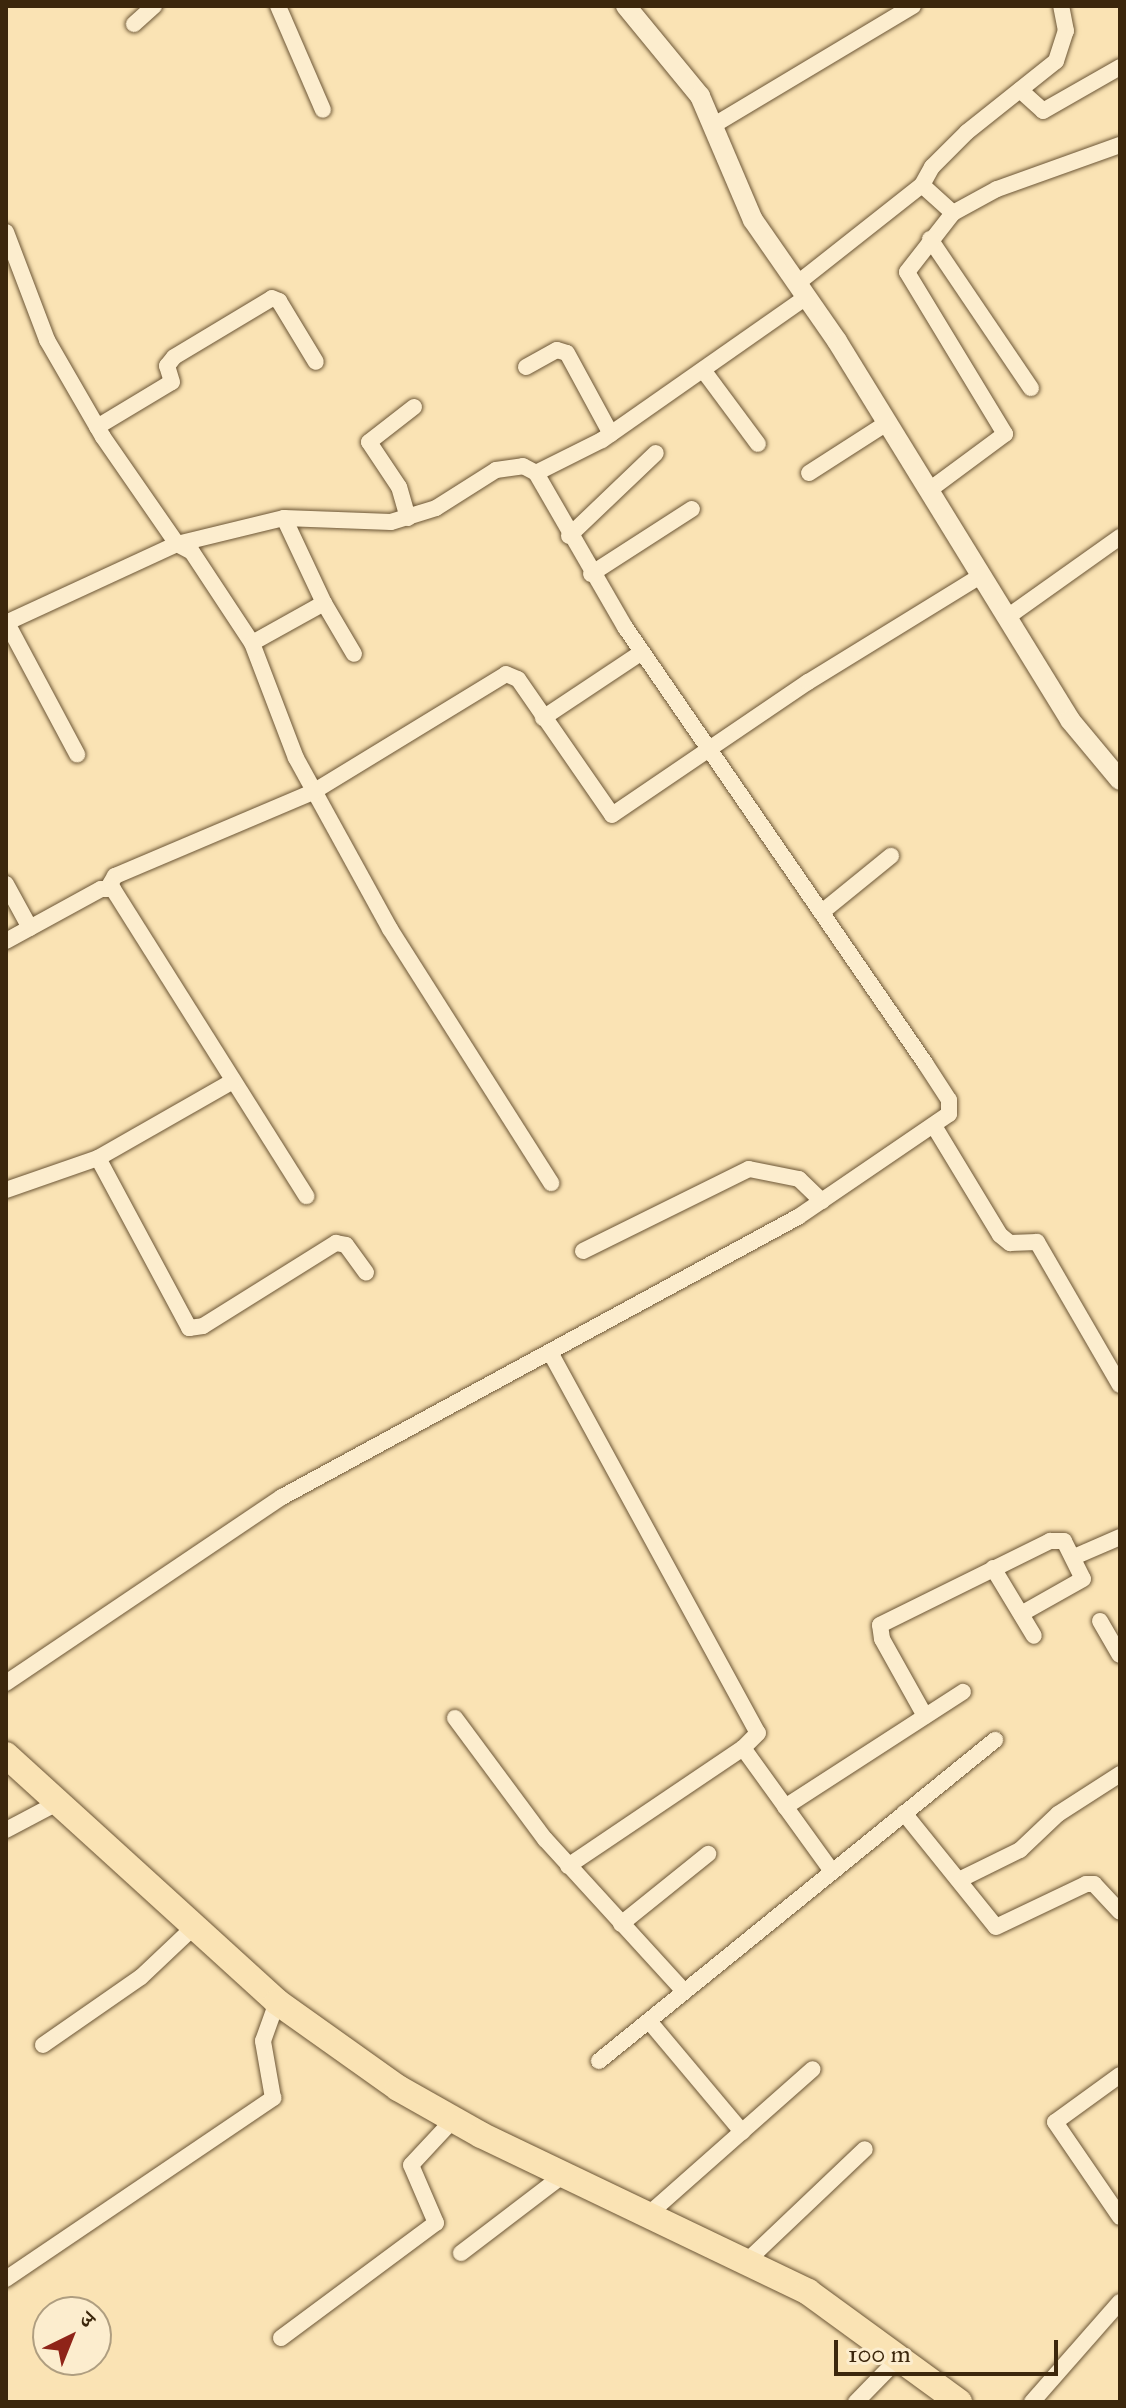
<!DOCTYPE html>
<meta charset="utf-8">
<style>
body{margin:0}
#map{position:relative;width:1126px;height:2408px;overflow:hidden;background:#fae3b4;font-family:"IM FELL Great Primer","Noto Serif Devanagari",serif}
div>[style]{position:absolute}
.roads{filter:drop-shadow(0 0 2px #6c5636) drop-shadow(0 0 2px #6c5636)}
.minor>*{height:16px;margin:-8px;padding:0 8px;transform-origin:8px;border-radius:8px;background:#fcedce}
.tertiary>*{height:20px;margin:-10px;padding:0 10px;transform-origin:10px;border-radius:10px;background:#fcedce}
.primary>*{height:26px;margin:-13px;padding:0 13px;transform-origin:13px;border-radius:13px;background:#fae3b4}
span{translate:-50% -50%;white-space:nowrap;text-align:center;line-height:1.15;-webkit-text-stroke:8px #fcedce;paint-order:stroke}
.frame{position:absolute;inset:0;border:8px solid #3c270c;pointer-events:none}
.north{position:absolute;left:32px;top:2296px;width:80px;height:80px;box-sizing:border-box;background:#fcedce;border:2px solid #af9e80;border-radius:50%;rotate:43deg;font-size:22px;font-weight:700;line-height:32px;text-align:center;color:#3c270c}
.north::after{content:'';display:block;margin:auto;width:28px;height:36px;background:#8f2418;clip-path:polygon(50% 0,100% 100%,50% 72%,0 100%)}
.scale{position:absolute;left:834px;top:2340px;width:224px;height:36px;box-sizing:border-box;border:4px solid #3c270c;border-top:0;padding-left:10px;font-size:24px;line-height:28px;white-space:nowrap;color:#3c270c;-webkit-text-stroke:6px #fcedce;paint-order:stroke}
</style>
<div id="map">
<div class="roads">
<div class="minor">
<i style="left:278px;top:6px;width:113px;rotate:66.6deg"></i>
<i style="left:134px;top:24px;width:27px;rotate:-42deg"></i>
<i style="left:1020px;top:90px;width:31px;rotate:42deg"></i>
<i style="left:1043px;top:111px;width:89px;rotate:-29.7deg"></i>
<i style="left:714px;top:125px;width:232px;rotate:-30.9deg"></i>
<i style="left:922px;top:185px;width:21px;rotate:-61deg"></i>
<i style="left:932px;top:167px;width:49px;rotate:-45deg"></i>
<i style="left:967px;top:132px;width:114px;rotate:-38.6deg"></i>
<i style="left:1056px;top:61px;width:32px;rotate:-72deg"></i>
<i style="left:1066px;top:31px;width:25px;rotate:-101deg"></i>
<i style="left:6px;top:232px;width:116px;rotate:69.2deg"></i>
<i style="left:47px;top:340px;width:112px;rotate:60deg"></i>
<i style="left:103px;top:437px;width:130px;rotate:55.3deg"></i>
<i style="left:177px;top:544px;width:17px;rotate:28deg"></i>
<i style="left:192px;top:552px;width:109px;rotate:56.6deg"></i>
<i style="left:930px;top:239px;width:180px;rotate:55.9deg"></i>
<i style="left:799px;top:282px;width:157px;rotate:-38.3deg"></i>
<i style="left:922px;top:185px;width:42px;rotate:42.1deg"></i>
<i style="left:953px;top:213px;width:50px;rotate:-28.6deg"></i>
<i style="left:997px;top:189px;width:131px;rotate:-19.7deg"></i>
<i style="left:526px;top:367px;width:35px;rotate:-29deg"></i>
<i style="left:557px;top:350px;width:10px;rotate:17deg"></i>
<i style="left:567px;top:353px;width:92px;rotate:61.5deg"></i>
<i style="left:703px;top:370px;width:92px;rotate:53.4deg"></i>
<i style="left:97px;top:427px;width:87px;rotate:-31deg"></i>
<i style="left:172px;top:382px;width:17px;rotate:-107deg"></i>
<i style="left:167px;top:366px;width:11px;rotate:-52deg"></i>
<i style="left:174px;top:357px;width:114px;rotate:-31deg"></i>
<i style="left:272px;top:298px;width:8px;rotate:23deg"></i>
<i style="left:279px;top:301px;width:71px;rotate:58.8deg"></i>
<i style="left:809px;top:473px;width:93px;rotate:-32.7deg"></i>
<i style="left:928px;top:491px;width:96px;rotate:-36.5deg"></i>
<i style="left:1005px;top:434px;width:189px;rotate:-121.2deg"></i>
<i style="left:907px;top:272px;width:75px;rotate:-52.1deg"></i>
<i style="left:284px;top:518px;width:94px;rotate:64.8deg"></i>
<i style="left:324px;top:603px;width:82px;rotate:150.9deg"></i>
<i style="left:252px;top:643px;width:123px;rotate:69.1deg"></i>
<i style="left:296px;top:758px;width:195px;rotate:61.2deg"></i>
<i style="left:390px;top:929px;width:301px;rotate:57.6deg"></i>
<i style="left:408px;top:518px;width:32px;rotate:-106deg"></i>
<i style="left:399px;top:487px;width:54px;rotate:-123.7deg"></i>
<i style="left:369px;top:442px;width:57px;rotate:-37.9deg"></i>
<i style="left:569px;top:536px;width:120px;rotate:-43.7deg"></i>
<i style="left:591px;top:574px;width:120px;rotate:-32.8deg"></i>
<i style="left:324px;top:603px;width:59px;rotate:59.5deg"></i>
<i style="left:1006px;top:618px;width:140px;rotate:-35.4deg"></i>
<i style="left:6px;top:623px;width:188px;rotate:-24.8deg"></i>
<i style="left:177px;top:544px;width:110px;rotate:-13.7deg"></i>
<i style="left:284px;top:518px;width:107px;rotate:2.1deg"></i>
<i style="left:391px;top:522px;width:47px;rotate:-17.3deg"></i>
<i style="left:436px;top:508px;width:71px;rotate:-32.3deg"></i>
<i style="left:496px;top:470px;width:27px;rotate:-8deg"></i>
<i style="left:523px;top:466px;width:15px;rotate:28deg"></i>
<i style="left:536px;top:473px;width:74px;rotate:-26.6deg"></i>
<i style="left:602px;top:440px;width:251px;rotate:-35deg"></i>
<i style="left:7px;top:623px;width:149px;rotate:61.9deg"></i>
<i style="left:543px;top:718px;width:119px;rotate:-33.7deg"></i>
<i style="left:6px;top:884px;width:50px;rotate:61.4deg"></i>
<i style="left:109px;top:886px;width:12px;rotate:-59deg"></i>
<i style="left:115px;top:876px;width:215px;rotate:-23deg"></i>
<i style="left:313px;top:792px;width:226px;rotate:-31.4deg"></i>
<i style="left:506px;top:674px;width:13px;rotate:23deg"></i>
<i style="left:518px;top:679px;width:165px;rotate:55.3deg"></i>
<i style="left:612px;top:815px;width:237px;rotate:-34.2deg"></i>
<i style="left:808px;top:682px;width:202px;rotate:-31.6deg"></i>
<i style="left:822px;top:912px;width:89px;rotate:-39.1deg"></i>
<i style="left:6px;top:941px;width:108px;rotate:-28.7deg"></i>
<i style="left:101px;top:889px;width:12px"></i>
<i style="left:113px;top:889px;width:363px;rotate:57.8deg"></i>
<i style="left:934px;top:1126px;width:127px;rotate:58.8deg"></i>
<i style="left:1000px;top:1235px;width:13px;rotate:39deg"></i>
<i style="left:1010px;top:1243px;width:27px;rotate:-2deg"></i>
<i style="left:1037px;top:1242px;width:165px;rotate:59.9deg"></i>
<i style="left:98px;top:1158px;width:193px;rotate:61.8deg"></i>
<i style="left:189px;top:1328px;width:14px;rotate:-8deg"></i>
<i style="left:203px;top:1326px;width:157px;rotate:-32deg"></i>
<i style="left:336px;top:1243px;width:10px;rotate:11deg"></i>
<i style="left:346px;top:1245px;width:34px;rotate:54deg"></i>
<i style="left:6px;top:1190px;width:97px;rotate:-19.2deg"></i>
<i style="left:98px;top:1158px;width:155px;rotate:-29.7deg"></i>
<i style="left:583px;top:1251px;width:185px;rotate:-26.3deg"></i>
<i style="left:749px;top:1169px;width:51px;rotate:11.3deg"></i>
<i style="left:799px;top:1179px;width:32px;rotate:44deg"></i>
<i style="left:550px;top:1352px;width:434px;rotate:61.4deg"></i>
<i style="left:758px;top:1733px;width:21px;rotate:135deg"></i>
<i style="left:743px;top:1748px;width:211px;rotate:146deg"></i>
<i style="left:1074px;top:1557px;width:50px;rotate:-23.5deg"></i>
<i style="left:993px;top:1568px;width:79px;rotate:58.9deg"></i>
<i style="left:1100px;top:1621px;width:39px;rotate:60deg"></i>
<i style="left:6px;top:1683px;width:333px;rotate:-34deg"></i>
<i style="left:282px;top:1497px;width:587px;rotate:-28.49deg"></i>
<i style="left:798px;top:1217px;width:183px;rotate:-34.3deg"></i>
<i style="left:949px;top:1114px;width:14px;rotate:-90deg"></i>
<i style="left:949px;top:1100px;width:44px;rotate:-123deg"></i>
<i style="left:925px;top:1063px;width:529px;rotate:-124.53deg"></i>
<i style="left:625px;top:627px;width:178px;rotate:-120deg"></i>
<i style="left:925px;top:1716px;width:88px;rotate:-119.2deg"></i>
<i style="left:882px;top:1639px;width:14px;rotate:-98deg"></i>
<i style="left:880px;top:1625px;width:190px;rotate:-26.3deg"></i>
<i style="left:1050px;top:1541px;width:14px"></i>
<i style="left:1064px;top:1541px;width:42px;rotate:63.4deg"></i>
<i style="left:1083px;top:1579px;width:71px;rotate:150.6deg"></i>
<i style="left:455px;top:1718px;width:151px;rotate:53.4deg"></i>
<i style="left:545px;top:1839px;width:206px;rotate:47.6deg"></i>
<i style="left:743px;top:1748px;width:150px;rotate:54.2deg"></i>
<i style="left:785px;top:1807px;width:212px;rotate:-32.9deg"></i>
<i style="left:904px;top:1813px;width:146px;rotate:51.1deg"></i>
<i style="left:996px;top:1927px;width:100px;rotate:-25.5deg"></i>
<i style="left:1086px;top:1884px;width:8px"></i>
<i style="left:1094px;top:1884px;width:38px;rotate:47deg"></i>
<i style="left:6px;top:1830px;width:60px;rotate:-27.8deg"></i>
<i style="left:961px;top:1879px;width:66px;rotate:-26.2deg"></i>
<i style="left:1020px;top:1850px;width:52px;rotate:-43.5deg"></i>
<i style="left:1058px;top:1814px;width:74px;rotate:-32.8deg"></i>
<i style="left:621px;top:1924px;width:112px;rotate:-38.8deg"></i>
<i style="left:649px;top:2021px;width:145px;rotate:50deg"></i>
<i style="left:43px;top:2045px;width:119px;rotate:-34.8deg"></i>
<i style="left:141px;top:1977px;width:76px;rotate:-43.4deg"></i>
<i style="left:599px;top:2061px;width:510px;rotate:-39.03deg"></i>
<i style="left:1120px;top:2075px;width:80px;rotate:144.1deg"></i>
<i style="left:1055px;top:2122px;width:115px;rotate:55.6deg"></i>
<i style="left:650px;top:2213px;width:217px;rotate:-41.5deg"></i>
<i style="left:461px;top:2253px;width:132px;rotate:-37.3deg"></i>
<i style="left:748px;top:2260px;width:161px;rotate:-43.5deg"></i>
<i style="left:6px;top:2279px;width:323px;rotate:-34.1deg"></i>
<i style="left:273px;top:2098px;width:58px;rotate:-100deg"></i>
<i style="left:263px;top:2041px;width:41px;rotate:-70.3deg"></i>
<i style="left:281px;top:2338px;width:193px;rotate:-36.6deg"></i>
<i style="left:436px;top:2223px;width:63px;rotate:-113.3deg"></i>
<i style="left:411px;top:2165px;width:62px;rotate:-47deg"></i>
<i style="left:856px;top:2402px;width:62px;rotate:-45.7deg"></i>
<i style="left:1032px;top:2402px;width:133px;rotate:-48.7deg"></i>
</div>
<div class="tertiary">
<i style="left:626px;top:6px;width:117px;rotate:50.6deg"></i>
<i style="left:700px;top:96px;width:135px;rotate:66.9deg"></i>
<i style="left:753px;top:220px;width:147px;rotate:55.2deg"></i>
<i style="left:837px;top:341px;width:445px;rotate:58.4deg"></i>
<i style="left:1070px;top:720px;width:78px;rotate:50.2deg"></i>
</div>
<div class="primary">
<i style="left:6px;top:1755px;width:367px;rotate:42.3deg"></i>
<i style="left:277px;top:2002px;width:148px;rotate:35.4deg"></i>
<i style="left:398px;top:2088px;width:95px;rotate:29.5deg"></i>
<i style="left:481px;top:2135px;width:363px;rotate:25.6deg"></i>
<i style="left:808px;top:2292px;width:187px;rotate:36.1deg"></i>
</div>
</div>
<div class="frame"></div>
<div class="north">उ</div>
<div class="scale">100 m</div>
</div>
